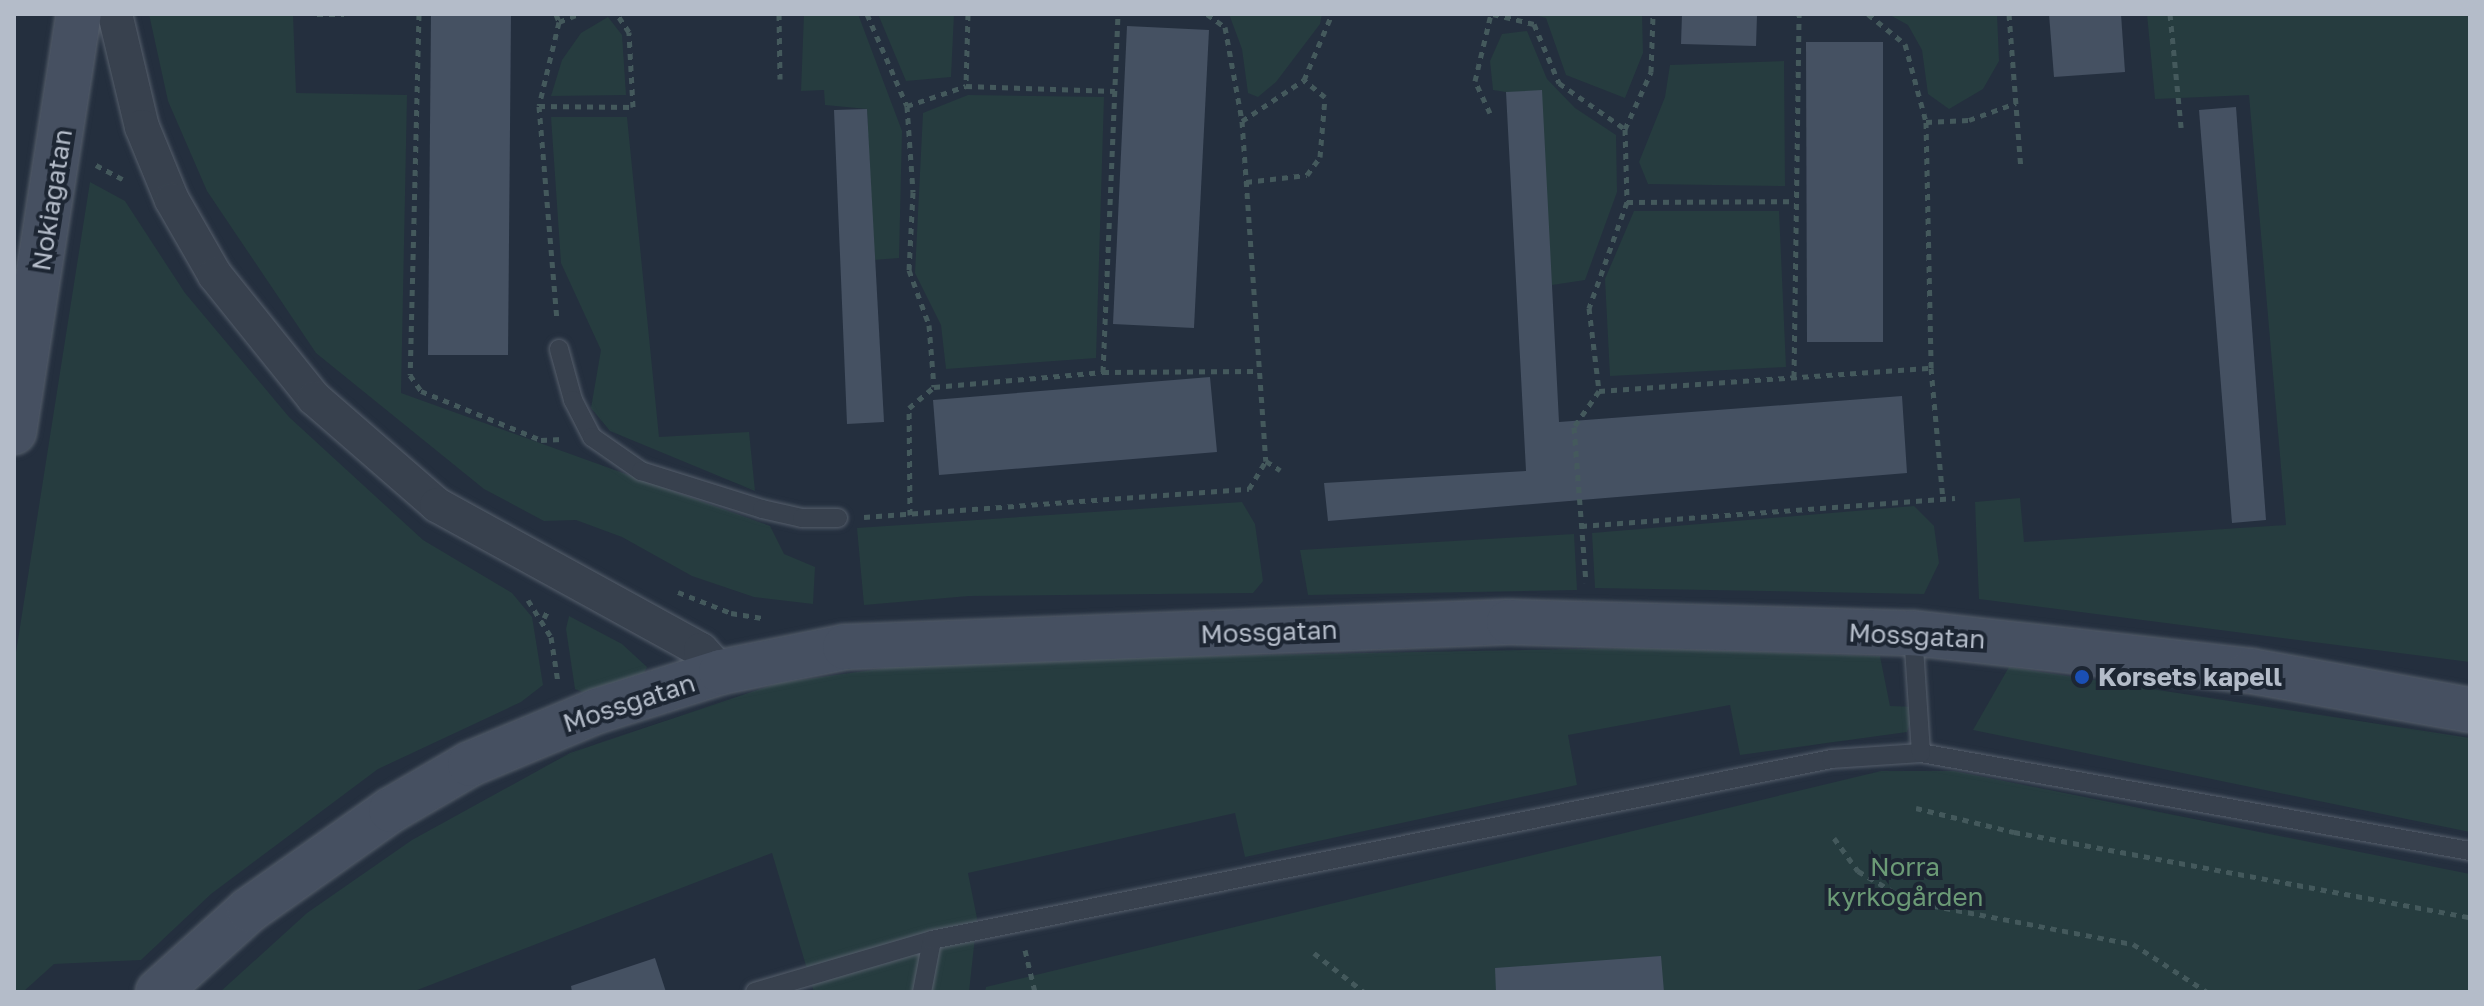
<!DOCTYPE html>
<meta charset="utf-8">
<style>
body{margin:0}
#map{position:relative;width:2484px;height:1006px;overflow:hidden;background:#242f3e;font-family:"Golos Text",sans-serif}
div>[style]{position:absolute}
.green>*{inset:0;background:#263c3f}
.building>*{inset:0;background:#455162}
.path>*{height:5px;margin-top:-2.5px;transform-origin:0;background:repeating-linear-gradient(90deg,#44595c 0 6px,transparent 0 12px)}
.roads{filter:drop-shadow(0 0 2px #565f6c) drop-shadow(0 0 2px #565f6c)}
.lane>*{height:18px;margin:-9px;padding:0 9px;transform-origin:9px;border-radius:9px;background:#38414e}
.street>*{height:34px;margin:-17px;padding:0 17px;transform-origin:17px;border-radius:17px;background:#38414e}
.secondary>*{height:44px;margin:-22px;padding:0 22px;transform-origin:22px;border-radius:22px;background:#465061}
.dots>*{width:22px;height:22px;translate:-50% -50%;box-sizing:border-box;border:4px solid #1d2633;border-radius:50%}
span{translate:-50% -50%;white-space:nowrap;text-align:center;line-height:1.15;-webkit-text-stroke:8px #1d2633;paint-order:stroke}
.street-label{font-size:26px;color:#b4bcc9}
.poi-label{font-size:26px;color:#b4bcc9;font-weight:700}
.left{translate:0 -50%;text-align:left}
.park-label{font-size:26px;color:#6b9a76}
.frame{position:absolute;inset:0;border:16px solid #b4bcc9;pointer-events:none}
</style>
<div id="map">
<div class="green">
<i style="clip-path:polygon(149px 14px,293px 14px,296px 93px,407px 95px,401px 393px,770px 526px,784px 554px,815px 567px,813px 604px,754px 597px,692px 576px,622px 537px,576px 520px,544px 521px,484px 489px,316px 353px,207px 191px,168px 101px)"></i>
<i style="clip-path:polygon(804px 14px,858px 14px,902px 131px,899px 258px,873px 260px,867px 109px,825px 105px,824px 90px,801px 91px)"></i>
<i style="clip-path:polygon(878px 14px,954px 14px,951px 77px,906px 81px)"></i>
<i style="clip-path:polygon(1229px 14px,1322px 14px,1320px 24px,1276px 82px,1258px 97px,1248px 93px,1242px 49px)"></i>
<i style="clip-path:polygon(1531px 14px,1642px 14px,1643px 53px,1625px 98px,1566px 75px,1546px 18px)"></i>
<i style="clip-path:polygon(1888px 14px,1997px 14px,1999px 61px,1983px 89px,1949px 109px,1928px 94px,1922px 50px,1908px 25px)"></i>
<i style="clip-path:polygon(2147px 14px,2470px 14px,2470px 662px,1979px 599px,1975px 502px,2020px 498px,2024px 542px,2286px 525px,2249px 95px,2155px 99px)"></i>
<i style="clip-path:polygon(608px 17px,622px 35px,626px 95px,551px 96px,562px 60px,581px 33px)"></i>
<i style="clip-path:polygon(1527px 31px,1547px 79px,1575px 108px,1616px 135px,1617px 192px,1585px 280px,1552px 285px,1506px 92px,1493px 90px,1490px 61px,1502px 34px)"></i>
<i style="clip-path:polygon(1784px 61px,1785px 186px,1648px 184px,1639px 162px,1665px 97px,1670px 65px)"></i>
<i style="clip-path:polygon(968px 95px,1104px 97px,1096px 358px,946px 369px,941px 325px,915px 273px,923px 113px)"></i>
<i style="clip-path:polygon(551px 117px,627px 117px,659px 437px,749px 432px,755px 491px,610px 431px,591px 408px,601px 350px,561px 263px)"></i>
<i style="clip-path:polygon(90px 182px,125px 201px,185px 293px,289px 417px,423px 540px,512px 593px,532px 617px,543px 685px,521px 702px,378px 769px,211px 894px,141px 960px,54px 964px,23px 992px,14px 992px,14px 665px)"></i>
<i style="clip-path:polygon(1634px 211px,1779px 211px,1786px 367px,1610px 376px,1605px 279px)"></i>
<i style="clip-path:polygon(1242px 502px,1255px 524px,1263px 581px,1253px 593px,969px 596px,864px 605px,857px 528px)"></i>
<i style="clip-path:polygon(1914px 506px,1934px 526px,1939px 563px,1924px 594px,1595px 588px,1592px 533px)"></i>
<i style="clip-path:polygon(1574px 534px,1577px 590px,1308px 595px,1300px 550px)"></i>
<i style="clip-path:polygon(569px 616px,622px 644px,647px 667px,644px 673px,583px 692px,575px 689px,566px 629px)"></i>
<i style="clip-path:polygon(1636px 648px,1880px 656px,1890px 706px,1916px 707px,1907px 732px,1740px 755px,1730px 705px,1568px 735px,1577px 785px,1245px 857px,1235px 813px,968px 873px,977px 918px,969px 992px,814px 992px,772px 853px,412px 992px,220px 992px,307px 913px,412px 840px,570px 753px,778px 683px,937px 661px)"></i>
<i style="clip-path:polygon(2009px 667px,2470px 738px,2470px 832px,1973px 730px)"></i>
<i style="clip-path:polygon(1881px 771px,1954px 771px,2470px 874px,2470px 992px,985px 992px,986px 987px)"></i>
</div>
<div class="building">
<i style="clip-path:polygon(431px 14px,511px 14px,508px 355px,428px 355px)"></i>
<i style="clip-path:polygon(1682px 14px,1757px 14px,1756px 46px,1681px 44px)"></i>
<i style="clip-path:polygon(2049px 14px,2121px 14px,2125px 72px,2054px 77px)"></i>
<i style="clip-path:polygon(1127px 26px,1209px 30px,1194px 328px,1113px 324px)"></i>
<i style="clip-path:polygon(1806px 42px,1883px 42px,1883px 342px,1807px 342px)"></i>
<i style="clip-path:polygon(1542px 90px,1559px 422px,1902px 396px,1907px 473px,1328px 521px,1324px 483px,1526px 471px,1506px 92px)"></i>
<i style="clip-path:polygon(2236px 107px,2266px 520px,2232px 523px,2199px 110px)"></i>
<i style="clip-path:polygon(867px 109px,884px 422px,847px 424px,834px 110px)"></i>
<i style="clip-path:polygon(1210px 377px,1217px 452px,939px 475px,933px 400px)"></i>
<i style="clip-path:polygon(1661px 956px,1664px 992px,1496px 992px,1495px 968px)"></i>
<i style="clip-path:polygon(655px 958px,666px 992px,572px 992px,571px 986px)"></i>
</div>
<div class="path">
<i style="left:317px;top:14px;width:27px"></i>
<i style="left:419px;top:14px;width:361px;rotate:91.4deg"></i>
<i style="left:410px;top:375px;width:19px;rotate:55deg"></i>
<i style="left:421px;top:391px;width:130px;rotate:22.2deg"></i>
<i style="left:541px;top:440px;width:21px;rotate:-3deg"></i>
<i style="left:556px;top:14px;width:9px;rotate:69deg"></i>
<i style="left:559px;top:22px;width:86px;rotate:103.4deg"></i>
<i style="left:539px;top:106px;width:216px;rotate:85.2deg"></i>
<i style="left:779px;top:14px;width:65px;rotate:89.1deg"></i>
<i style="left:867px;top:14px;width:100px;rotate:66.5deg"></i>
<i style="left:907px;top:106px;width:86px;rotate:86deg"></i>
<i style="left:913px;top:192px;width:78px;rotate:92.9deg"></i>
<i style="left:909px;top:270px;width:59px;rotate:70deg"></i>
<i style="left:929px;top:325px;width:62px;rotate:85.4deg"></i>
<i style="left:968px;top:14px;width:72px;rotate:91.6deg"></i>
<i style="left:966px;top:86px;width:149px;rotate:1.9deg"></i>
<i style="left:1207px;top:14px;width:22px;rotate:36deg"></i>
<i style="left:1225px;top:27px;width:96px;rotate:79.7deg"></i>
<i style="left:1242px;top:121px;width:341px;rotate:86deg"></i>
<i style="left:1266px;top:461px;width:17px;rotate:33deg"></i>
<i style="left:1493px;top:14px;width:42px;rotate:13.7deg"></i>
<i style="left:1534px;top:24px;width:64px;rotate:67deg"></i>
<i style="left:1559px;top:83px;width:80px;rotate:34.9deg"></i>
<i style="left:1625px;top:129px;width:73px;rotate:88.4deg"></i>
<i style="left:1627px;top:202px;width:113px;rotate:109.7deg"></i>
<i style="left:1589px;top:308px;width:84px;rotate:83.1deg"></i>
<i style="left:1599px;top:391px;width:44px;rotate:124.8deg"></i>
<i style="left:1574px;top:427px;width:156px;rotate:85.6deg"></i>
<i style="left:1868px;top:14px;width:48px;rotate:39deg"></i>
<i style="left:1905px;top:44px;width:81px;rotate:74.9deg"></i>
<i style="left:1926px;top:122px;width:43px;rotate:-2.7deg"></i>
<i style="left:1969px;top:120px;width:50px;rotate:-19.9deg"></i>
<i style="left:2009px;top:14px;width:155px;rotate:85.6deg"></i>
<i style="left:2170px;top:14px;width:114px;rotate:84.4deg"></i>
<i style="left:559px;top:22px;width:22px;rotate:-22deg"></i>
<i style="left:539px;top:106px;width:94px;rotate:0.6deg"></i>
<i style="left:633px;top:107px;width:75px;rotate:-93.1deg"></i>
<i style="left:629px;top:32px;width:22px;rotate:-124deg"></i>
<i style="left:907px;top:106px;width:62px;rotate:-18.7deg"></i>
<i style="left:1490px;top:113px;width:35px;rotate:-115deg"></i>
<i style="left:1475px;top:81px;width:69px;rotate:-76.6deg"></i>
<i style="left:1242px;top:121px;width:74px;rotate:-33.5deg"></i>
<i style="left:1304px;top:80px;width:72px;rotate:-67deg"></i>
<i style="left:1926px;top:122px;width:246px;rotate:88.8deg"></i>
<i style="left:1931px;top:368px;width:132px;rotate:84.8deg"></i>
<i style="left:1625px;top:129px;width:63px;rotate:-65.5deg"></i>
<i style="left:1651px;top:72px;width:58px;rotate:-88deg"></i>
<i style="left:96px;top:165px;width:30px;rotate:28deg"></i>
<i style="left:1246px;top:182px;width:61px;rotate:-6.5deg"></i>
<i style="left:1307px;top:175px;width:22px;rotate:-54deg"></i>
<i style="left:1320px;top:157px;width:60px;rotate:-85.2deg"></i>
<i style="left:1325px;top:97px;width:27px;rotate:-141deg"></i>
<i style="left:1627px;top:202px;width:167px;rotate:-0.3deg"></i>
<i style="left:1103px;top:372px;width:358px;rotate:-87.6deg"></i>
<i style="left:1794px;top:377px;width:363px;rotate:-89.2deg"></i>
<i style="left:1599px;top:391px;width:333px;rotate:-4deg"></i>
<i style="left:910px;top:515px;width:107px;rotate:-90.5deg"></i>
<i style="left:909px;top:408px;width:33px;rotate:-40deg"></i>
<i style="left:934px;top:387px;width:170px;rotate:-5.1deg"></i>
<i style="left:1103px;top:372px;width:154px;rotate:-0.4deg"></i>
<i style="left:864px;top:517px;width:386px;rotate:-4.2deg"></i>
<i style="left:1249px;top:489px;width:33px;rotate:-59deg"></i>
<i style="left:1581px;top:526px;width:375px;rotate:-4.3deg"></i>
<i style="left:678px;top:592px;width:57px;rotate:21.6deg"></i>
<i style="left:731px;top:613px;width:33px;rotate:9deg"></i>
<i style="left:528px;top:600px;width:44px;rotate:58.1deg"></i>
<i style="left:551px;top:637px;width:46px;rotate:81.2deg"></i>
<i style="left:544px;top:618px;width:11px;rotate:-63deg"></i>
<i style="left:1916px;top:808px;width:101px;rotate:13.8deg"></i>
<i style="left:2014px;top:832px;width:464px;rotate:10.6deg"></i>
<i style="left:1834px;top:838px;width:41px;rotate:54deg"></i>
<i style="left:1858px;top:871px;width:59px;rotate:30.5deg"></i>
<i style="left:1909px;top:901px;width:228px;rotate:10.9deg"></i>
<i style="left:2133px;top:944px;width:88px;rotate:33deg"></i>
<i style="left:1025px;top:950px;width:43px;rotate:76.6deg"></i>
<i style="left:1314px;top:953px;width:63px;rotate:38deg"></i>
</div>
<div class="roads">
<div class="lane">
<i style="left:559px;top:349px;width:53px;rotate:74.6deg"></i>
<i style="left:573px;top:400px;width:42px;rotate:62.8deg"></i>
<i style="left:592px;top:437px;width:60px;rotate:34.8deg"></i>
<i style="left:641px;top:471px;width:127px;rotate:17.4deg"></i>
<i style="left:762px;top:509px;width:41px;rotate:12.7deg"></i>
<i style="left:802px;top:518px;width:36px"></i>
<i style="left:1921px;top:753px;width:558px;rotate:10.12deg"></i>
<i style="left:755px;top:992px;width:184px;rotate:-16.4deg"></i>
<i style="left:922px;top:992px;width:53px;rotate:-79.1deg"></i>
<i style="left:932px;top:940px;width:917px;rotate:-11.38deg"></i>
<i style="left:1831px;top:759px;width:90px;rotate:-3.8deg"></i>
<i style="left:1921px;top:753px;width:120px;rotate:-93.8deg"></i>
</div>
<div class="street">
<i style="left:115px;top:14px;width:116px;rotate:76.6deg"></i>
<i style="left:142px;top:127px;width:79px;rotate:67.7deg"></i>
<i style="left:172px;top:200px;width:86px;rotate:60.2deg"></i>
<i style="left:215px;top:275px;width:158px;rotate:51.2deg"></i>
<i style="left:314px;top:398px;width:163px;rotate:41deg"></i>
<i style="left:437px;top:505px;width:301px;rotate:28.8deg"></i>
<i style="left:701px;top:650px;width:30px;rotate:48deg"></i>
</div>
<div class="secondary">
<i style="left:14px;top:432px;width:423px;rotate:-81.2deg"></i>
<i style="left:158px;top:992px;width:122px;rotate:-42deg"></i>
<i style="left:249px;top:910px;width:174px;rotate:-35.2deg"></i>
<i style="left:391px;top:810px;width:91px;rotate:-30.2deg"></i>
<i style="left:470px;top:764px;width:138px;rotate:-22.7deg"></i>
<i style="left:597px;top:711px;width:130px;rotate:-17.5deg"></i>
<i style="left:721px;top:672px;width:126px;rotate:-11.4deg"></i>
<i style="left:845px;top:647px;width:664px;rotate:-2.16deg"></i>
<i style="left:1509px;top:622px;width:404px;rotate:1.6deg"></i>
<i style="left:1913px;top:633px;width:340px;rotate:6.4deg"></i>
<i style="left:2251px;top:671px;width:222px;rotate:10.1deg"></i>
</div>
</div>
<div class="dots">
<i style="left:2082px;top:677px;background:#1a4fb4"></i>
</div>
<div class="street-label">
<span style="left:52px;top:200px;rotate:-81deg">Nokiagatan</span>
<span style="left:1269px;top:632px;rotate:-2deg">Mossgatan</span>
<span style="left:1917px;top:636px;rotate:3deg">Mossgatan</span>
<span style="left:629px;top:703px;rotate:-18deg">Mossgatan</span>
</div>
<div class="poi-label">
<span class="left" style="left:2098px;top:677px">Korsets kapell</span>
</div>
<div class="park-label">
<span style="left:1905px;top:882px">Norra<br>kyrkogården</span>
</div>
<div class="frame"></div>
</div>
